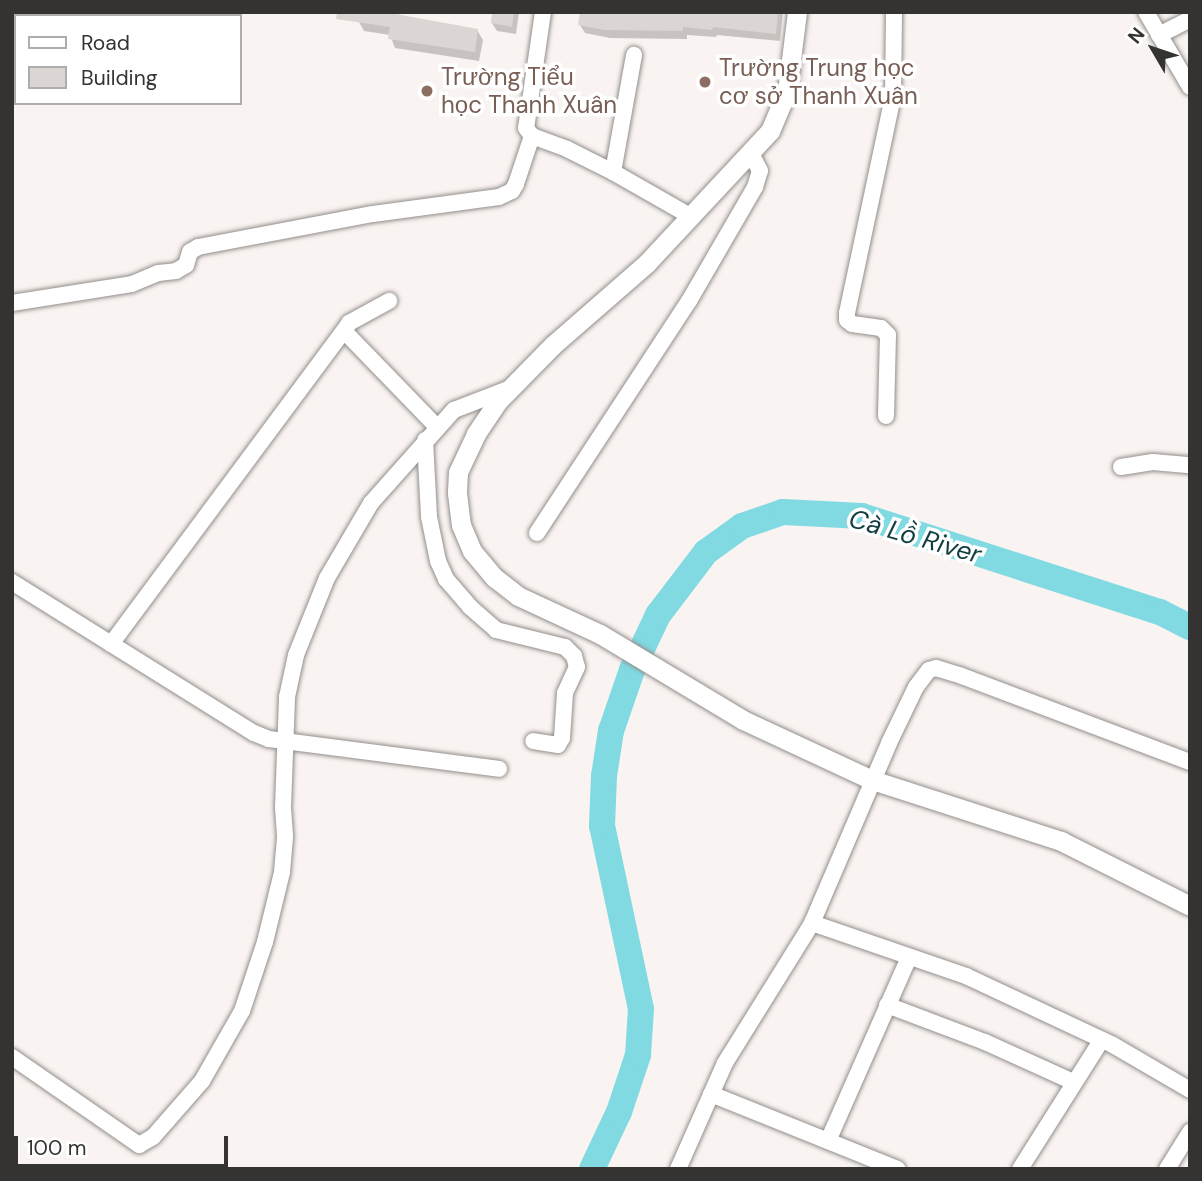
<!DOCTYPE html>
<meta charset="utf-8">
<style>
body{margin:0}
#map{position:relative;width:1202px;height:1181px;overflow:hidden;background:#f9f4f1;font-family:"DM Sans",sans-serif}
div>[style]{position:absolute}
.shadow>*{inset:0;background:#0003}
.river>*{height:26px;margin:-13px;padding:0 13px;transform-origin:13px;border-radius:13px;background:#81dae2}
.building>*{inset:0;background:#dbd6d3}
.roads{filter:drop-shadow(0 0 2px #938e8b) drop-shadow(0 0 2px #938e8b)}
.minor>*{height:16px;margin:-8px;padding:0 8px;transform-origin:8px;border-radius:8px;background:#fff}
.tertiary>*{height:19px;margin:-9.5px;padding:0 9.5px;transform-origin:9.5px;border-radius:9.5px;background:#fff}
.dots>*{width:19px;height:19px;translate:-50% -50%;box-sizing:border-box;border:4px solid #fff;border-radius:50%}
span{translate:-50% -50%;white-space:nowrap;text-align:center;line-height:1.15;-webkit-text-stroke:7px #fff;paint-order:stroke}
.education-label{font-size:24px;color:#785e54}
.left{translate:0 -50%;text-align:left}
.water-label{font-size:26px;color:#123d41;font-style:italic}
.frame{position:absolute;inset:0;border:14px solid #353332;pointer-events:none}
.legend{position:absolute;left:14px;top:14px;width:228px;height:91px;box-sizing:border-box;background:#fff;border:2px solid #aeadad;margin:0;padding:9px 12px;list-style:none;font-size:21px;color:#353332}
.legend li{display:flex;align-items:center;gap:14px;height:35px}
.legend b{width:35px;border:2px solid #aeadad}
.north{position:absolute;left:1118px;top:14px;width:70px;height:70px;-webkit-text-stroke:5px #fff;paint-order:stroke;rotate:309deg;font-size:19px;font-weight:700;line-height:28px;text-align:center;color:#353332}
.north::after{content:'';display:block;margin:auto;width:24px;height:32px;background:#353332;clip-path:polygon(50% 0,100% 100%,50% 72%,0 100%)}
.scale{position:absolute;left:14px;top:1136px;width:214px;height:32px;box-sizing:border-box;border:4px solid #353332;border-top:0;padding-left:9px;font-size:21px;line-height:24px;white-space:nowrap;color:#353332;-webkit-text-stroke:5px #fff;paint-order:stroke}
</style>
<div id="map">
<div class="shadow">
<i style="clip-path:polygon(360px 12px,391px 12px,390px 17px,477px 30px,483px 40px,479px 61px,395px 48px,390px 35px,364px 31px,359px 22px)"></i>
<i style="clip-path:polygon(494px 12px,519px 12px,516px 34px,497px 31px,492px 23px)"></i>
<i style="clip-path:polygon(581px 12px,783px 12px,780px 41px,717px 35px,716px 37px,687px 35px,687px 39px,610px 38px,585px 33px,580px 25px)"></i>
</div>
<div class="river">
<i style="left:592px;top:1169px;width:63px;rotate:-64.7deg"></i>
<i style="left:619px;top:1112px;width:60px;rotate:-71.6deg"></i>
<i style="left:638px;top:1055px;width:46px;rotate:-86.3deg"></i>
<i style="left:641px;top:1009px;width:187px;rotate:-102deg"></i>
<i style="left:602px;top:826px;width:50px;rotate:-87.7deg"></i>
<i style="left:604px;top:776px;width:46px;rotate:-81.2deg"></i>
<i style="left:611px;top:731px;width:65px;rotate:-71deg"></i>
<i style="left:632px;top:670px;width:61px;rotate:-64.7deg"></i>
<i style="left:658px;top:615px;width:79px;rotate:-52.7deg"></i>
<i style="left:706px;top:552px;width:44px;rotate:-35.8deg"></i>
<i style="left:742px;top:526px;width:43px;rotate:-18.9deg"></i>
<i style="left:783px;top:512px;width:79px;rotate:2.9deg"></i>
<i style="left:862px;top:516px;width:313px;rotate:17.9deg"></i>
<i style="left:1160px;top:612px;width:34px;rotate:27deg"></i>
</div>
<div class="building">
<i style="clip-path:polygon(337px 12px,385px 12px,478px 29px,475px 52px,388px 39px,390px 27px,336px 19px)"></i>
<i style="clip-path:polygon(492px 12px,514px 12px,512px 27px,491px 23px)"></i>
<i style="clip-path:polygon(580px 12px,778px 12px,776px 34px,713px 27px,712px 30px,683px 27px,683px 31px,604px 30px,578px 25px)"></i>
</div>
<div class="roads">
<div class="minor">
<i style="left:543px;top:12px;width:117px;rotate:98.3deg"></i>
<i style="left:526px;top:128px;width:10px;rotate:53deg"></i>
<i style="left:532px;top:136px;width:37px;rotate:20deg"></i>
<i style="left:567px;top:149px;width:51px;rotate:26.6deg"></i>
<i style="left:613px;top:172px;width:91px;rotate:29.7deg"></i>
<i style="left:1146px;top:12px;width:87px;rotate:59.6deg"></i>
<i style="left:1159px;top:35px;width:35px;rotate:-27deg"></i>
<i style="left:613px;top:172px;width:119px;rotate:-79.8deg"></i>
<i style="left:12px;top:303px;width:121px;rotate:-9deg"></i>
<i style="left:132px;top:284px;width:28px;rotate:-23deg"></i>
<i style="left:158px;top:273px;width:18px;rotate:-6deg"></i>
<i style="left:176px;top:271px;width:12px;rotate:-31deg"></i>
<i style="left:186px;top:265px;width:14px;rotate:-73deg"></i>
<i style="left:190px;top:252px;width:9px;rotate:-32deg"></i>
<i style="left:198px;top:247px;width:178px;rotate:-10.7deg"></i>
<i style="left:373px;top:214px;width:127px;rotate:-7.7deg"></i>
<i style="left:499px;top:197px;width:14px;rotate:-25deg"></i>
<i style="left:512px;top:191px;width:8px;rotate:-60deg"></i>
<i style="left:516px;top:184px;width:51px;rotate:-71.6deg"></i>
<i style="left:344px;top:331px;width:134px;rotate:45.9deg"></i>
<i style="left:886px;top:416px;width:81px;rotate:-88.6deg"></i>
<i style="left:888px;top:335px;width:10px;rotate:-135deg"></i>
<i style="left:881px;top:328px;width:29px;rotate:-172deg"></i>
<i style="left:852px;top:324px;width:6px;rotate:-141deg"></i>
<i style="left:847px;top:320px;width:7px;rotate:-90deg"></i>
<i style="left:847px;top:313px;width:222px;rotate:-78deg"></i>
<i style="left:893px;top:96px;width:84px;rotate:-89.3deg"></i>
<i style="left:425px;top:440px;width:77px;rotate:87deg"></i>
<i style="left:429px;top:517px;width:45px;rotate:78.4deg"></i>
<i style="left:438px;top:561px;width:20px;rotate:66deg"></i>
<i style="left:446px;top:579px;width:37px;rotate:49deg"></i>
<i style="left:470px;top:607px;width:35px;rotate:41deg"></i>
<i style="left:496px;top:630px;width:71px;rotate:13.8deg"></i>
<i style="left:565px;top:647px;width:13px;rotate:45deg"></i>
<i style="left:574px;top:656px;width:11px;rotate:75deg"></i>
<i style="left:577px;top:667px;width:29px;rotate:115deg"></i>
<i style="left:565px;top:693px;width:45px;rotate:93.8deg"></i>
<i style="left:562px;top:738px;width:8px;rotate:120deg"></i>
<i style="left:558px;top:745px;width:25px;rotate:-171deg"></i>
<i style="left:1121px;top:467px;width:32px;rotate:-9deg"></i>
<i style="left:1153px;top:462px;width:37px;rotate:5deg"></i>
<i style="left:537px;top:533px;width:277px;rotate:-56.8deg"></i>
<i style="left:689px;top:301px;width:132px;rotate:-59.9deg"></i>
<i style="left:755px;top:187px;width:17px;rotate:-73deg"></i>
<i style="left:760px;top:171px;width:20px;rotate:-117deg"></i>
<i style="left:12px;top:582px;width:285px;rotate:32deg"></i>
<i style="left:254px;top:733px;width:16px;rotate:22deg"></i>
<i style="left:269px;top:739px;width:232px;rotate:7.4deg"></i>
<i style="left:111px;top:644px;width:400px;rotate:-53.4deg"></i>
<i style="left:349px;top:323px;width:46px;rotate:-28.8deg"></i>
<i style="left:812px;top:923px;width:163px;rotate:19deg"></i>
<i style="left:966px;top:976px;width:162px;rotate:25.1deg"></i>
<i style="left:1113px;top:1045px;width:89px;rotate:30.3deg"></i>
<i style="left:887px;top:1005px;width:105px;rotate:20.7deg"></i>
<i style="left:985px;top:1042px;width:97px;rotate:24.4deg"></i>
<i style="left:12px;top:1057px;width:155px;rotate:34.7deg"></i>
<i style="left:139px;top:1145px;width:16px;rotate:-30deg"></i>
<i style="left:153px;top:1137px;width:74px;rotate:-48.8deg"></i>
<i style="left:202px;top:1081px;width:81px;rotate:-60.3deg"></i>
<i style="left:242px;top:1011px;width:73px;rotate:-71.6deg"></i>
<i style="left:265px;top:942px;width:72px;rotate:-76.3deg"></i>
<i style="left:282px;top:872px;width:36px;rotate:-85deg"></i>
<i style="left:285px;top:836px;width:29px;rotate:-94deg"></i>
<i style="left:283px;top:807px;width:110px;rotate:-87.9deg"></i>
<i style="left:287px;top:697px;width:43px;rotate:-77.9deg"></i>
<i style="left:296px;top:655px;width:83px;rotate:-68.1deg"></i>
<i style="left:327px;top:578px;width:87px;rotate:-59.6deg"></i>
<i style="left:371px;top:503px;width:125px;rotate:-48.3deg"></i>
<i style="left:454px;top:410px;width:61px;rotate:-21.1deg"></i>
<i style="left:711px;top:1094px;width:201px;rotate:21.9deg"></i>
<i style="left:828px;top:1141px;width:201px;rotate:-66.2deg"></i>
<i style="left:678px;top:1169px;width:116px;rotate:-66.1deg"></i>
<i style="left:725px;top:1063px;width:165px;rotate:-58.1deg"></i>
<i style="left:812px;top:923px;width:196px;rotate:-66.8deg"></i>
<i style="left:889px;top:743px;width:62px;rotate:-64.3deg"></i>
<i style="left:916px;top:687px;width:21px;rotate:-53deg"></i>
<i style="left:929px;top:670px;width:7px;rotate:-16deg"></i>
<i style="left:936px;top:668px;width:27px;rotate:17deg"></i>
<i style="left:962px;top:676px;width:244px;rotate:20.7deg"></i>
<i style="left:1020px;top:1169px;width:151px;rotate:-57.7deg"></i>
<i style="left:1167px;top:1169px;width:44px;rotate:-58.1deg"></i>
</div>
<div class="tertiary">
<i style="left:797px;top:12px;width:80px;rotate:97.2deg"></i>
<i style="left:787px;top:91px;width:43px;rotate:113deg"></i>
<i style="left:770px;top:131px;width:180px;rotate:133deg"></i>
<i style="left:647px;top:263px;width:125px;rotate:138.9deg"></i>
<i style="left:553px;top:345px;width:78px;rotate:134.5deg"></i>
<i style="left:498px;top:401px;width:40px;rotate:124deg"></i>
<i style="left:476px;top:434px;width:42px;rotate:115.3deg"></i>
<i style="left:458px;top:472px;width:21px;rotate:93deg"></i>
<i style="left:457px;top:493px;width:32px;rotate:83deg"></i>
<i style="left:461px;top:525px;width:28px;rotate:67deg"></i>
<i style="left:472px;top:551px;width:35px;rotate:50deg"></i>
<i style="left:495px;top:578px;width:29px;rotate:38deg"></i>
<i style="left:518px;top:596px;width:90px;rotate:24.9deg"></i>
<i style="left:600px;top:634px;width:167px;rotate:31deg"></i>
<i style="left:743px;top:720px;width:142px;rotate:24.9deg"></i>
<i style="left:872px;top:780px;width:199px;rotate:17.9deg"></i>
<i style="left:1061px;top:841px;width:144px;rotate:26.7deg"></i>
</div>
</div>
<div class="dots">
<i style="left:705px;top:82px;background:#8d6e63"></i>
<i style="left:427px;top:91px;background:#8d6e63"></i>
</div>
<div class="education-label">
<span class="left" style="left:719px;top:82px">Trường Trung học<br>cơ sở Thanh Xuân</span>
<span class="left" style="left:441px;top:91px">Trường Tiểu<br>học Thanh Xuân</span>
</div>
<div class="water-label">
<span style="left:915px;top:537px;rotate:16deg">Cà Lồ River</span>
</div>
<div class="frame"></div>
<ul class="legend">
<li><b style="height:9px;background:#fff"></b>Road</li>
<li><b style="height:19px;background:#dbd6d3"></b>Building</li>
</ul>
<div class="north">N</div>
<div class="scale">100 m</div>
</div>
